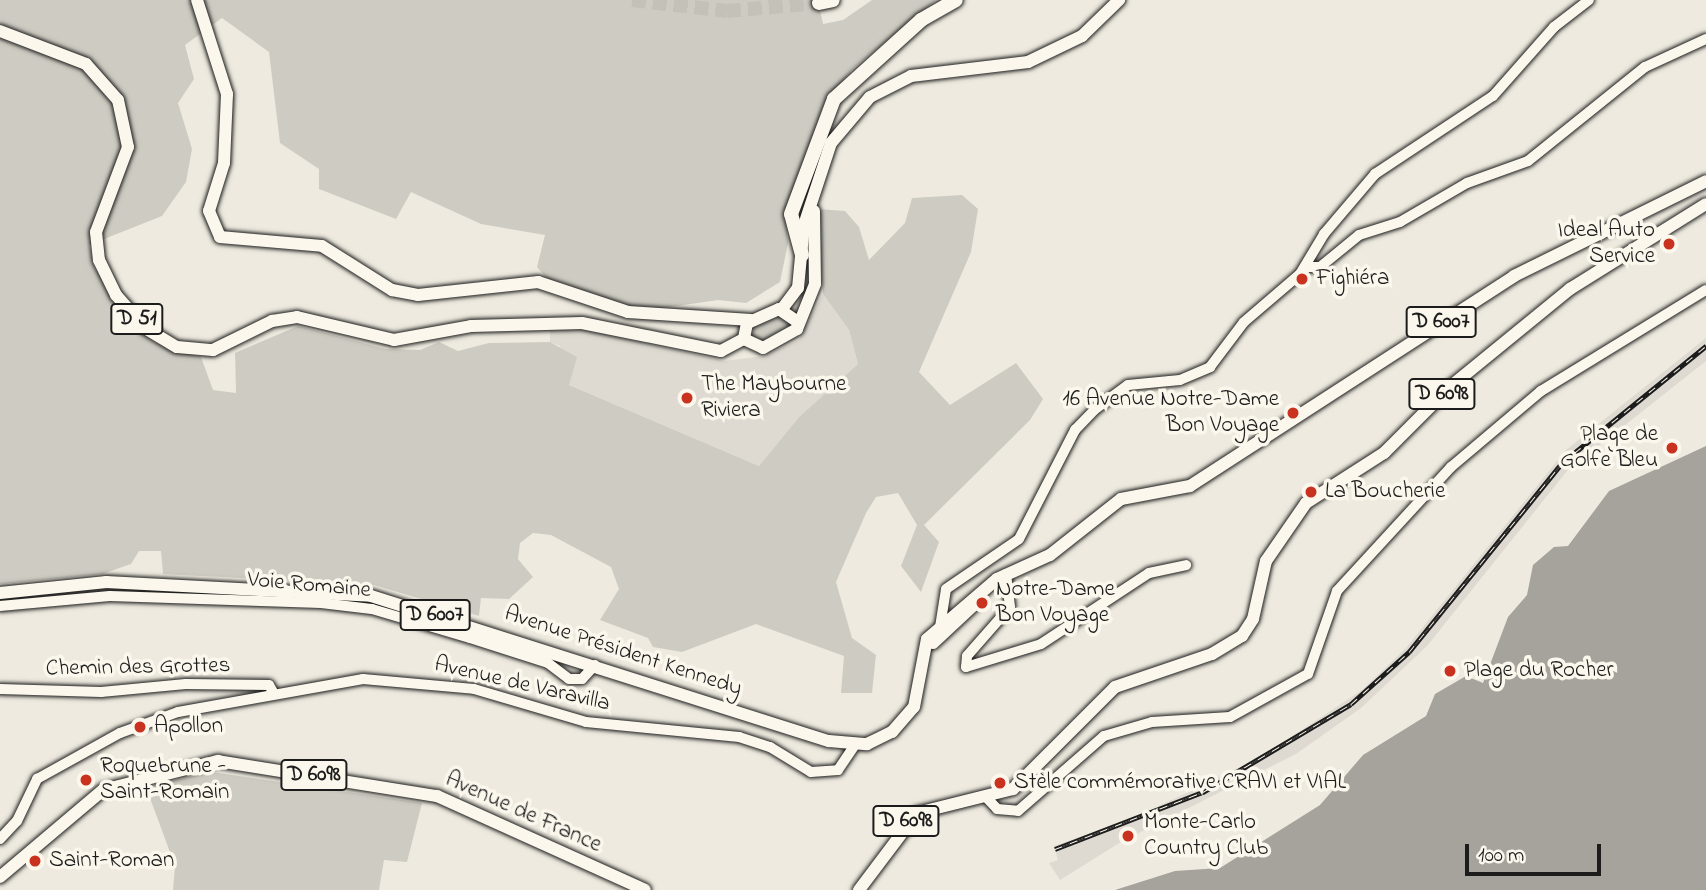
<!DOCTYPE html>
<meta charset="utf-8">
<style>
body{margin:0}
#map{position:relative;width:1706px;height:890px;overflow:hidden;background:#eeeadf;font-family:"Indie Flower",sans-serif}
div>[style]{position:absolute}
.built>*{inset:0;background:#dedad1}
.green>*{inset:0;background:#ceccc2}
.water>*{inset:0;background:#a6a39d}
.highway-tunnel>*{height:14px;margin-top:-7px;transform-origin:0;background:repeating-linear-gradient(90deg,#c4c1b8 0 14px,transparent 0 21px)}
.roads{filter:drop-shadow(0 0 2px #1c1c1c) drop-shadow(0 0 2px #1c1c1c)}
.minor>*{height:10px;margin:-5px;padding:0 5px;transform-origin:5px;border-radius:5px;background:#fbf7ec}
.major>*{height:12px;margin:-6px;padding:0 6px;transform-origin:6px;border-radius:6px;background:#fbf7ec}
.highway>*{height:14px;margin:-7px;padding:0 7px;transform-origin:7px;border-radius:7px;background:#fbf7ec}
.rail>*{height:5px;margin-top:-2.5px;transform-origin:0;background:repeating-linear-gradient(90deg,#fbf7ec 0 8px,#1c1c1c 0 16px);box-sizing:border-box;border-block:2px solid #1c1c1c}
.dots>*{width:19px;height:19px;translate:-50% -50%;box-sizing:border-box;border:4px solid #fbf7ec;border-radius:50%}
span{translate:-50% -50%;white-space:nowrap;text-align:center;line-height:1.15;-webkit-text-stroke:7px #fbf7ec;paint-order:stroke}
.shield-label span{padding:2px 5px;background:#fbf7ec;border:2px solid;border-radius:5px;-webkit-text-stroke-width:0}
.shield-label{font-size:21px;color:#1c1c1c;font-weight:700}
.poi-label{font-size:23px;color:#1c1c1c}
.right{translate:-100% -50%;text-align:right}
.left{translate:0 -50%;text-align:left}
.street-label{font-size:23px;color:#1c1c1c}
.scale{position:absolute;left:1465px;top:844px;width:136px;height:32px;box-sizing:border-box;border:4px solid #1c1c1c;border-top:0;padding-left:9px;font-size:21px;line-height:24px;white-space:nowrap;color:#1c1c1c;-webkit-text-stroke:5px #fbf7ec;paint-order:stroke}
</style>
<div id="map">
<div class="built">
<i style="clip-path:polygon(823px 294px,849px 330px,858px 364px,799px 417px,759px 466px,569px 385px,560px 346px,550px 342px,550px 331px,582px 329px,724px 361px,764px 356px,799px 340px)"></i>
<i style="clip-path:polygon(1706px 338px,1706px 361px,1567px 471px,1427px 646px,1361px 708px,1296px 754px,1121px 842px,1060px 880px,1049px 863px,1058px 860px,1054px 846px,1132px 819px,1261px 757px,1362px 690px,1406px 648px,1566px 450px)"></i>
</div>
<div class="green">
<i style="clip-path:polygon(0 0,818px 0,823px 24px,843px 20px,872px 0,936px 0,852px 69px,823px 107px,785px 216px,788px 243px,780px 282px,746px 303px,718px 300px,649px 310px,562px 296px,537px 267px,545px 235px,481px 224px,411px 192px,396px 219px,319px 189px,319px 169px,280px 143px,269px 52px,222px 18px,185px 45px,194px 79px,178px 103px,192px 149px,186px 182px,162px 216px,89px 245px,94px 267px,128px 320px,155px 343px,201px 357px,213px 390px,236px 393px,235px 353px,298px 326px,386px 349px,420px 350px,439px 342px,458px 351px,489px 343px,550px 342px,577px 357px,569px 385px,759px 466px,799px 417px,858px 364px,849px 330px,823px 294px,818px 209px,845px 211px,859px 227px,869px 260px,905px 223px,912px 198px,962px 195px,978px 209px,971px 252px,919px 372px,950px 405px,1016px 363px,1043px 399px,1030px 420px,924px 525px,939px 542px,921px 592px,901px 566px,917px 525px,898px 493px,876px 497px,866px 513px,836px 582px,852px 638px,876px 655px,872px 693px,841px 693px,844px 656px,756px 624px,682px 652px,653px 647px,648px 638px,600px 620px,619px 589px,611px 567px,551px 535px,533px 533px,520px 543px,518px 559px,533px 577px,509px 599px,481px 598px,479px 616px,374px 585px,163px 574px,161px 551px,139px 551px,131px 564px,102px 574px,0 584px)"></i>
<i style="clip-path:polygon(781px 316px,791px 324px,787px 331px,760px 342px,752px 338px,755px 326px)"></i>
<i style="clip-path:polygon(212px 772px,422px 803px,407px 862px,384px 860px,379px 890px,173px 890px,175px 866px,150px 798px,156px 796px,154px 785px)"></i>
</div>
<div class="water">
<i style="clip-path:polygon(1706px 446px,1706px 890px,1115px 890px,1175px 871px,1220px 868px,1320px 805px,1363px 755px,1426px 716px,1435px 694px,1466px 676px,1483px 683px,1508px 617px,1527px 595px,1533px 565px,1554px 547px,1568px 546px,1609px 491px)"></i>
</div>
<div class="highway-tunnel">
<i style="left:632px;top:0;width:96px;rotate:6.6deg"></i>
<i style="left:727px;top:11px;width:92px;rotate:-5deg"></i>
</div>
<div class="roads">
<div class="minor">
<i style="left:1306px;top:267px;width:14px"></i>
<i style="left:1320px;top:267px;width:50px;rotate:-39.4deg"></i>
<i style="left:1359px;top:235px;width:43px;rotate:-17.6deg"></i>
<i style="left:1400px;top:222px;width:78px;rotate:-30.2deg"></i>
<i style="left:1467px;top:183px;width:65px;rotate:-19.8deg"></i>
<i style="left:1528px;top:161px;width:150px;rotate:-38.8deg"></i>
<i style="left:1645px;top:67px;width:67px;rotate:-24.7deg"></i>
<i style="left:1006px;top:574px;width:33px;rotate:83deg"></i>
<i style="left:1010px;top:607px;width:65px;rotate:131.3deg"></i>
<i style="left:967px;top:656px;width:11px;rotate:95deg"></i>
<i style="left:966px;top:667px;width:78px;rotate:-17deg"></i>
<i style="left:1041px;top:644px;width:129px;rotate:-33.3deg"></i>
<i style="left:1149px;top:573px;width:38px;rotate:-12deg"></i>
<i style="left:0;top:606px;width:110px;rotate:-5.2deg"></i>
<i style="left:110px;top:596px;width:211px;rotate:1.9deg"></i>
<i style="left:321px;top:603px;width:51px;rotate:6.7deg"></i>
<i style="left:372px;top:609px;width:102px;rotate:16.5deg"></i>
<i style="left:470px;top:638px;width:82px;rotate:17.8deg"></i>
<i style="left:548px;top:663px;width:26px;rotate:37deg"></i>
<i style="left:569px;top:679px;width:13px"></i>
<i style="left:582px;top:679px;width:19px;rotate:-47deg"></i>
<i style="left:940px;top:627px;width:38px;rotate:-81deg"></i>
<i style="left:946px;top:589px;width:88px;rotate:-34.4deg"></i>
<i style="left:1019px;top:539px;width:123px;rotate:-62.8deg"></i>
<i style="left:1075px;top:430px;width:28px;rotate:-46deg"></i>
<i style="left:1094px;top:410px;width:42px;rotate:-36.3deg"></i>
<i style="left:1128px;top:385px;width:52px;rotate:-5.5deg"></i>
<i style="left:1180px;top:380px;width:33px;rotate:-23deg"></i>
<i style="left:1210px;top:367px;width:56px;rotate:-52.9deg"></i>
<i style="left:1244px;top:322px;width:74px;rotate:-40.6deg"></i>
<i style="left:1300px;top:274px;width:47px;rotate:-59deg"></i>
<i style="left:1324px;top:234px;width:79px;rotate:-49.6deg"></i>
<i style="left:1375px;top:174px;width:141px;rotate:-33.5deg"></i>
<i style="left:1493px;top:96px;width:92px;rotate:-48.5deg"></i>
<i style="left:1554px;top:27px;width:44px;rotate:-37.6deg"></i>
<i style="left:0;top:689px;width:101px;rotate:1.7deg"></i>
<i style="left:101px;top:692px;width:85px;rotate:-5.4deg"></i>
<i style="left:186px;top:684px;width:83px;rotate:0.7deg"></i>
<i style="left:269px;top:685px;width:8px;rotate:60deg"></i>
<i style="left:986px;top:797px;width:16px;rotate:47deg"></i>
<i style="left:997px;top:809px;width:21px;rotate:5deg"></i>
<i style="left:1018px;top:811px;width:114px;rotate:-41.1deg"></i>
<i style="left:1104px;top:736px;width:50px;rotate:-16.3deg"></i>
<i style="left:1152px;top:722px;width:78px;rotate:-3.7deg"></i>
<i style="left:1230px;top:717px;width:89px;rotate:-28.9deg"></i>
<i style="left:1308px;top:674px;width:88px;rotate:-70.7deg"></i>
<i style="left:1337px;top:591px;width:168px;rotate:-47.4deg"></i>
<i style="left:1451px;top:467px;width:118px;rotate:-40.2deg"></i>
<i style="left:1541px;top:391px;width:193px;rotate:-31.5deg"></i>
<i style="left:0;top:839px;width:25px;rotate:-47deg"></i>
<i style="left:17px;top:821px;width:47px;rotate:-64.5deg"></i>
<i style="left:37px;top:779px;width:95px;rotate:-29deg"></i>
<i style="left:120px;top:733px;width:62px;rotate:-19.9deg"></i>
<i style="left:178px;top:712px;width:188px;rotate:-10.1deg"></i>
<i style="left:363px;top:679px;width:111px;rotate:5.1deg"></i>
<i style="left:474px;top:689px;width:117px;rotate:16.4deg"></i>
<i style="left:586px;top:722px;width:154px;rotate:5.6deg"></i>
<i style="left:739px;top:737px;width:33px;rotate:18deg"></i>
<i style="left:770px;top:747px;width:48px;rotate:31.4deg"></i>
<i style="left:811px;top:772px;width:27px;rotate:-4deg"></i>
<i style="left:838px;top:770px;width:30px;rotate:-56deg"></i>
</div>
<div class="major">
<i style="left:197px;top:0;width:99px;rotate:72.3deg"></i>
<i style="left:227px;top:94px;width:69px;rotate:92.5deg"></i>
<i style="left:224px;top:163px;width:50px;rotate:107.4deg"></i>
<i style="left:209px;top:211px;width:28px;rotate:67deg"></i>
<i style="left:220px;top:237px;width:102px;rotate:5deg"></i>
<i style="left:322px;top:246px;width:83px;rotate:32.2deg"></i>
<i style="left:392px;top:290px;width:26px;rotate:11deg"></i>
<i style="left:418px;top:295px;width:121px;rotate:-6.2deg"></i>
<i style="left:538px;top:282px;width:95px;rotate:18.4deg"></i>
<i style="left:628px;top:312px;width:123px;rotate:3.7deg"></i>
<i style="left:0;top:31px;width:92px;rotate:21deg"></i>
<i style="left:86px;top:64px;width:48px;rotate:48.4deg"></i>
<i style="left:118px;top:100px;width:48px;rotate:78deg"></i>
<i style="left:128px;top:147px;width:91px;rotate:110.6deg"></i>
<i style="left:96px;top:232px;width:28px;rotate:84deg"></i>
<i style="left:99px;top:260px;width:39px;rotate:64deg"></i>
<i style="left:116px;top:295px;width:44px;rotate:48.7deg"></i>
<i style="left:145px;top:328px;width:37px;rotate:31deg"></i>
<i style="left:177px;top:347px;width:36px;rotate:5deg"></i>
<i style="left:213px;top:350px;width:66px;rotate:-26.2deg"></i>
<i style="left:272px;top:321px;width:25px;rotate:-9deg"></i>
<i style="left:297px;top:317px;width:100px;rotate:13.3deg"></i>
<i style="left:394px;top:340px;width:78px;rotate:-10.3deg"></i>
<i style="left:471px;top:326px;width:111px;rotate:-1.5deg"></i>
<i style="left:582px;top:323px;width:142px;rotate:11.4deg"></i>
<i style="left:721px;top:351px;width:26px;rotate:-28deg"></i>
<i style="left:782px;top:309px;width:26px;rotate:-53deg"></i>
<i style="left:798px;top:288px;width:63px;rotate:-84.6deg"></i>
<i style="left:804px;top:225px;width:86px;rotate:-71.8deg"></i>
<i style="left:831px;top:143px;width:60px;rotate:-49.7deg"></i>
<i style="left:870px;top:97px;width:46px;rotate:-27.1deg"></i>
<i style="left:911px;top:76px;width:118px;rotate:-6.8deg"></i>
<i style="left:1028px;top:62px;width:60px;rotate:-25.7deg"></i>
<i style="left:1082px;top:36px;width:52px;rotate:-44.2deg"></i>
<i style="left:798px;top:322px;width:23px;rotate:-146deg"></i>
<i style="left:779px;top:309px;width:35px;rotate:156deg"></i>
<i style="left:747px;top:323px;width:16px;rotate:101deg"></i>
<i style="left:744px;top:339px;width:21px;rotate:25deg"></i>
<i style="left:763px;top:348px;width:39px;rotate:-29deg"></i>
<i style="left:797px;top:329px;width:48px;rotate:-68.2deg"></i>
<i style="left:815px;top:284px;width:73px;rotate:-90.8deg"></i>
<i style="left:0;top:593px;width:107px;rotate:-5.9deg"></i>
<i style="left:106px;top:582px;width:265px;rotate:3deg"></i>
<i style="left:371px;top:596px;width:480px;rotate:17.6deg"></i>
<i style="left:829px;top:741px;width:38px;rotate:5deg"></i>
<i style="left:867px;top:744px;width:28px;rotate:-26deg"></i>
<i style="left:892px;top:732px;width:33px;rotate:-49deg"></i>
<i style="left:914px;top:707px;width:69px;rotate:-79.2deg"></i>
<i style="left:927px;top:639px;width:92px;rotate:-40.6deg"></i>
<i style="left:997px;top:579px;width:58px;rotate:-24.4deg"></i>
<i style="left:1050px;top:555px;width:90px;rotate:-38.3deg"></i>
<i style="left:1121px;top:499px;width:70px;rotate:-10.7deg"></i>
<i style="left:1190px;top:486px;width:386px;rotate:-32.9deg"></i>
<i style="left:1514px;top:276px;width:214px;rotate:-26.3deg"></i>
<i style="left:933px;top:643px;width:57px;rotate:-42.9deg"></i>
<i style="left:0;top:877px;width:135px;rotate:-40.2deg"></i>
<i style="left:103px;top:790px;width:119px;rotate:-14.2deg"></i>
<i style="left:218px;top:761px;width:222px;rotate:9.1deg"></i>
<i style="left:437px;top:796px;width:228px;rotate:24.3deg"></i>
<i style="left:859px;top:890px;width:96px;rotate:-53deg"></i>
<i style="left:917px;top:813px;width:99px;rotate:-14deg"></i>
<i style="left:1013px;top:789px;width:144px;rotate:-45deg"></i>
<i style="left:1115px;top:687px;width:102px;rotate:-18.8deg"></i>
<i style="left:1212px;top:654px;width:35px;rotate:-31deg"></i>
<i style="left:1242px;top:636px;width:20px;rotate:-57deg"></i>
<i style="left:1253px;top:619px;width:59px;rotate:-77.4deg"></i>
<i style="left:1266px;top:561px;width:70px;rotate:-55.4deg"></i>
<i style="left:1306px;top:503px;width:93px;rotate:-32.7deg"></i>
<i style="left:1384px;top:453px;width:95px;rotate:-45deg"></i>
<i style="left:1451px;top:386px;width:154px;rotate:-39.2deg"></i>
<i style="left:1570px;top:289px;width:160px;rotate:-32deg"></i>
</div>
<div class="highway">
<i style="left:819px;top:3px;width:14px;rotate:-12deg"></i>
<i style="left:802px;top:255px;width:42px;rotate:-105deg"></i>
<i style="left:791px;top:214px;width:123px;rotate:-69.5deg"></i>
<i style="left:834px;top:99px;width:118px;rotate:-42.2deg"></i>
<i style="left:921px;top:20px;width:40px;rotate:-29.7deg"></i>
</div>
</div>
<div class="rail">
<i style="left:1055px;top:849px;width:159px;rotate:-21.1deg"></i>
<i style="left:1203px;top:792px;width:172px;rotate:-30.7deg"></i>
<i style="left:1351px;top:704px;width:78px;rotate:-41.9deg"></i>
<i style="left:1409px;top:652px;width:243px;rotate:-51deg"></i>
<i style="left:1562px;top:463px;width:186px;rotate:-39.1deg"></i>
</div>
<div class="dots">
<i style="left:1669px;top:244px;background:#c8321e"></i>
<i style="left:1302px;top:279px;background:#c8321e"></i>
<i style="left:687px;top:398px;background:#c8321e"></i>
<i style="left:1293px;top:413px;background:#c8321e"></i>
<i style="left:1672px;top:448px;background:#c8321e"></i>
<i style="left:1311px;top:492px;background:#c8321e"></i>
<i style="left:982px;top:603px;background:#c8321e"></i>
<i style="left:1450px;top:671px;background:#c8321e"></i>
<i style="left:140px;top:727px;background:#c8321e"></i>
<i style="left:86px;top:780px;background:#c8321e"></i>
<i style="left:1000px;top:783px;background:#c8321e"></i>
<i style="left:1128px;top:836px;background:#c8321e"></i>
<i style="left:35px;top:861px;background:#c8321e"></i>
</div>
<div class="shield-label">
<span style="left:137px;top:319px">D 51</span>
<span style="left:1441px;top:322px">D 6007</span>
<span style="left:1442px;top:394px">D 6098</span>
<span style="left:435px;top:615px">D 6007</span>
<span style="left:314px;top:775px">D 6098</span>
<span style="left:906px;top:821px">D 6098</span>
</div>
<div class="poi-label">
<span class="right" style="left:1655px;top:244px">Ideal Auto<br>Service</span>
<span class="left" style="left:1316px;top:279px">Fighiéra</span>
<span class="left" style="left:701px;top:398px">The Maybourne<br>Riviera</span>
<span class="right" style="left:1279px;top:413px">16 Avenue Notre-Dame<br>Bon Voyage</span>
<span class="right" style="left:1658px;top:448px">Plage de<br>Golfe Bleu</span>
<span class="left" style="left:1325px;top:492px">La Boucherie</span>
<span class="left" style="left:996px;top:603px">Notre-Dame<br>Bon Voyage</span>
<span class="left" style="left:1464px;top:671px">Plage du Rocher</span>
<span class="left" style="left:154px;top:727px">Apollon</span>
<span class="left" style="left:100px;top:780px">Roquebrune -<br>Saint-Romain</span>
<span class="left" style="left:1014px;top:783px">Stèle commémorative CRAVI et VIAL</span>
<span class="left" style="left:1144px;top:836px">Monte-Carlo<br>Country Club</span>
<span class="left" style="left:49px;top:861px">Saint-Roman</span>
</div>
<div class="street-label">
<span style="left:309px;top:586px;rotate:5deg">Voie Romaine</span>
<span style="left:623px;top:652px;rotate:18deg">Avenue Président Kennedy</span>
<span style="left:138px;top:668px;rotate:-1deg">Chemin des Grottes</span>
<span style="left:522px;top:685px;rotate:13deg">Avenue de Varavilla</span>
<span style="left:523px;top:813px;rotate:24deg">Avenue de France</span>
</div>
<div class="scale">100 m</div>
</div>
